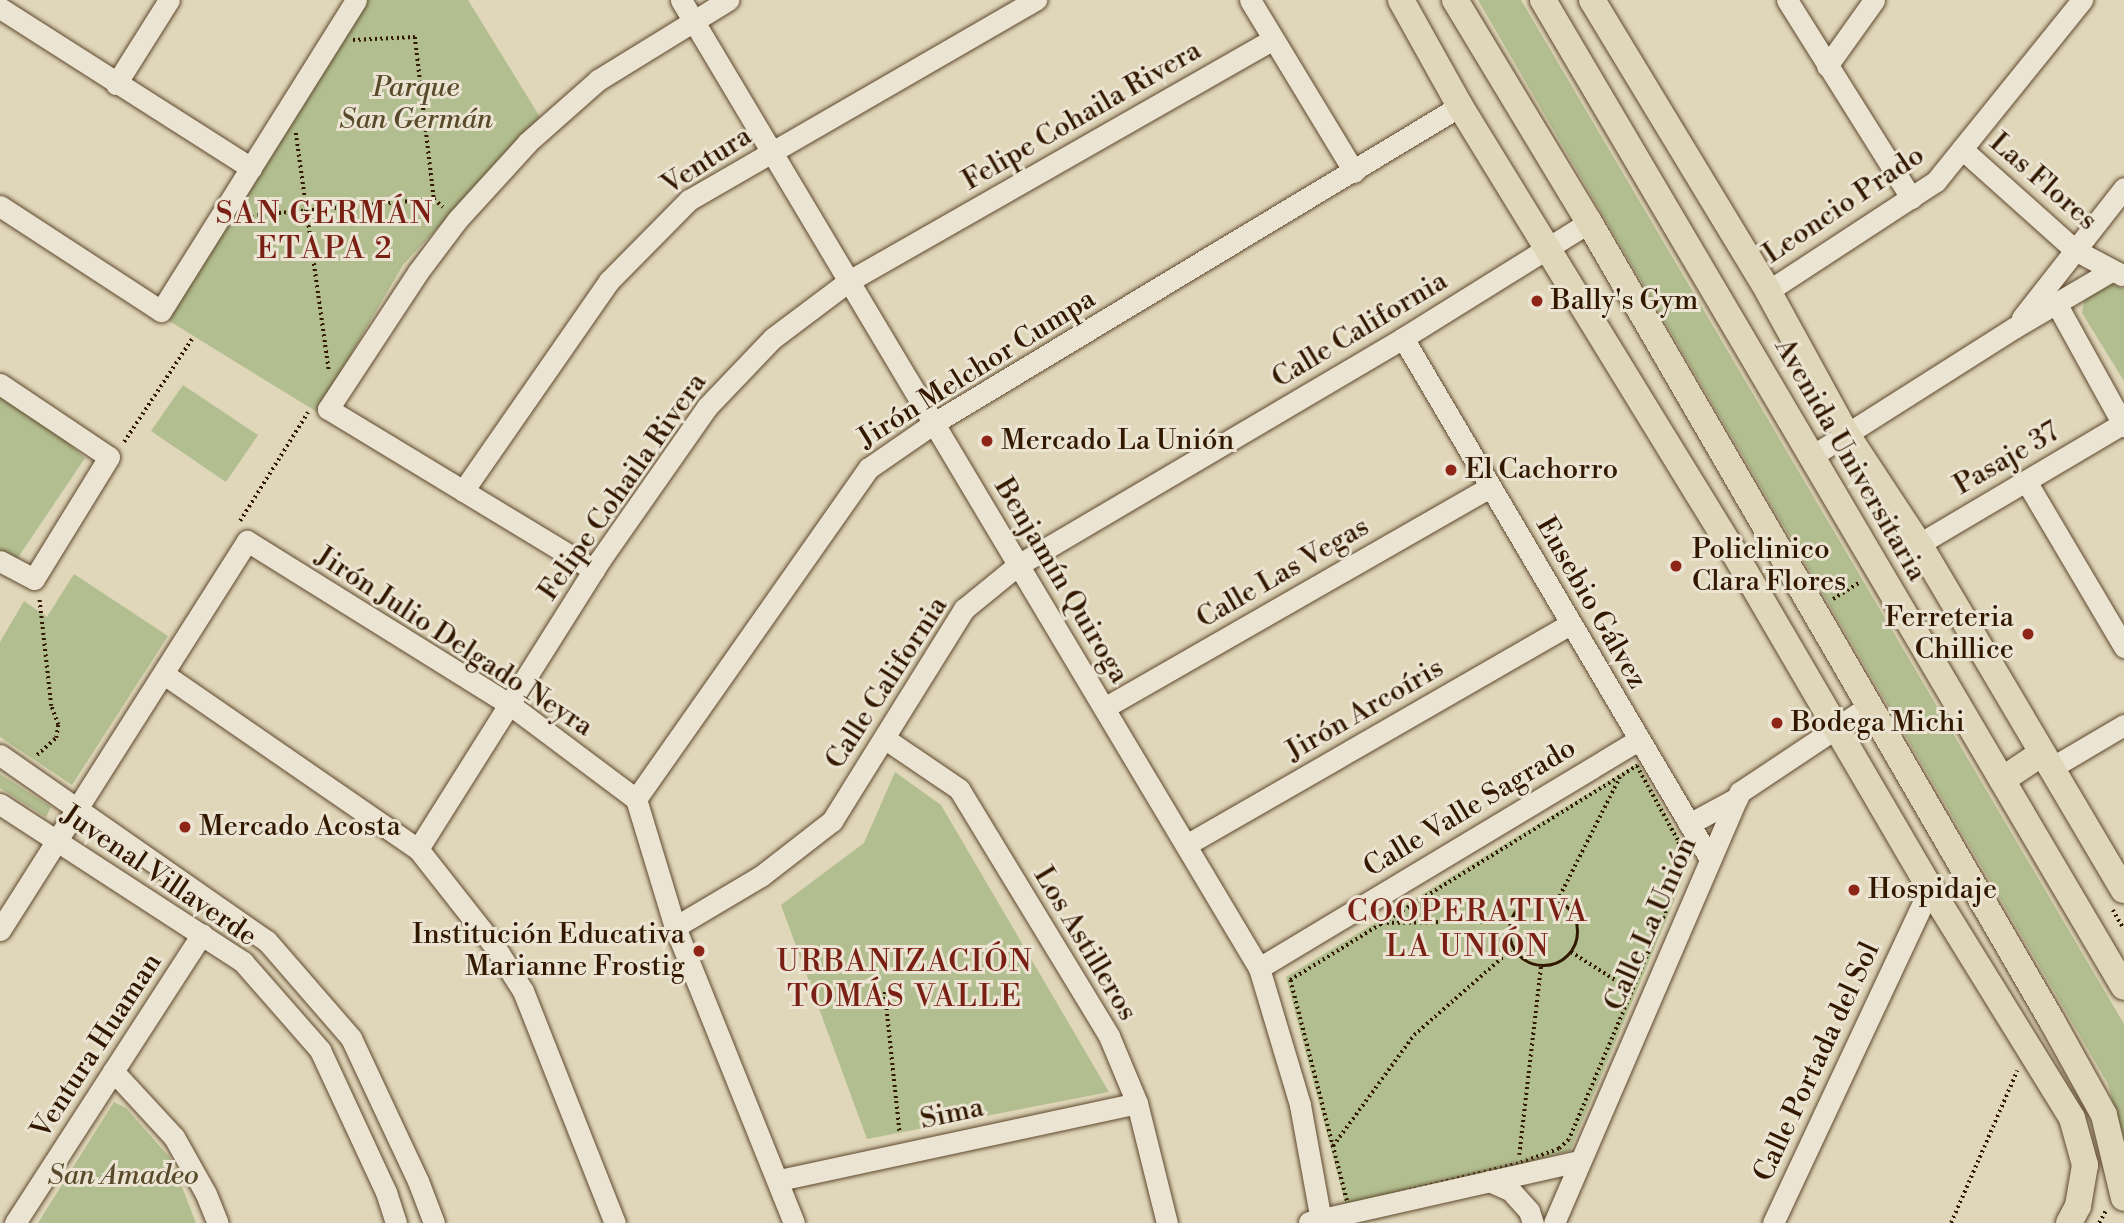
<!DOCTYPE html>
<meta charset="utf-8">
<style>
body{margin:0}
#map{position:relative;width:2124px;height:1223px;overflow:hidden;background:#e0d6b9;font-family:"Libre Bodoni",serif}
div>[style]{position:absolute}
.green>*{inset:0;background:#b2be8f}
.path>*{height:3.5px;margin-top:-1.75px;transform-origin:0;background:repeating-linear-gradient(90deg,#331800 0 2px,transparent 0 5.5px)}
.path>.ring{margin:-1.75px;padding:0;box-sizing:content-box;background:none;border:3.5px solid #331800;border-radius:50%}
.roads{filter:drop-shadow(0 0 2px #5e482e) drop-shadow(0 0 2px #5e482e)}
.minor>*{height:21px;margin:-10.5px;padding:0 10.5px;transform-origin:10.5px;border-radius:10.5px;background:#ebe4d2}
.major>*{height:26px;margin:-13px;padding:0 13px;transform-origin:13px;border-radius:13px;background:#e0d6b9}
.dots>*{width:19px;height:19px;translate:-50% -50%;box-sizing:border-box;border:4px solid #ebe4d2;border-radius:50%}
span{translate:-50% -50%;white-space:nowrap;text-align:center;line-height:1.15;-webkit-text-stroke:6px #ebe4d2;paint-order:stroke}
.park-label{font-size:28px;color:#594a2b;font-style:italic}
.street-label{font-size:28px;color:#331800}
.poi-label{font-size:28px;color:#331800}
.left{translate:0 -50%;text-align:left}
.right{translate:-100% -50%;text-align:right}
.neighbourhood-label{font-size:30px;color:#7a1f14;letter-spacing:2px}
</style>
<div id="map">
<div class="green">
<i style="clip-path:polygon(364px 0,468px 0,540px 117px,403px 265px,317px 412px,166px 319px)"></i>
<i style="clip-path:polygon(1478px 0,1521px 0,2124px 1024px,2124px 1143px,2108px 1084px)"></i>
<i style="clip-path:polygon(2089px 275px,2124px 289px,2124px 381px,2082px 313px)"></i>
<i style="clip-path:polygon(183px 385px,258px 435px,226px 482px,151px 431px)"></i>
<i style="clip-path:polygon(0 397px,62px 438px,85px 458px,17px 559px,0 555px)"></i>
<i style="clip-path:polygon(74px 574px,168px 636px,72px 785px,0 737px,0 642px,24px 601px,47px 617px)"></i>
<i style="clip-path:polygon(1638px 763px,1682px 842px,1686px 872px,1570px 1151px,1346px 1207px,1286px 977px)"></i>
<i style="clip-path:polygon(895px 772px,941px 805px,1109px 1092px,867px 1139px,781px 905px,864px 843px)"></i>
<i style="clip-path:polygon(0 774px,51px 807px,46px 817px,0 788px)"></i>
<i style="clip-path:polygon(114px 1102px,126px 1108px,171px 1159px,196px 1223px,38px 1223px)"></i>
</div>
<div class="path">
<i style="left:353px;top:40px;width:62px;rotate:-2.8deg"></i>
<i style="left:415px;top:37px;width:163px;rotate:83.3deg"></i>
<i style="left:434px;top:199px;width:12px;rotate:42deg"></i>
<i style="left:296px;top:133px;width:240px;rotate:82.1deg"></i>
<i style="left:246px;top:216px;width:188px;rotate:-5.2deg"></i>
<i style="left:124px;top:442px;width:123px;rotate:-56.6deg"></i>
<i style="left:240px;top:521px;width:128px;rotate:-58deg"></i>
<i style="left:1833px;top:599px;width:31px;rotate:-32deg"></i>
<i style="left:37px;top:755px;width:25px;rotate:-42deg"></i>
<i style="left:56px;top:738px;width:13px;rotate:-81deg"></i>
<i style="left:58px;top:725px;width:20px;rotate:-110deg"></i>
<i style="left:51px;top:706px;width:109px;rotate:-96.3deg"></i>
<i style="left:1637px;top:766px;width:87px;rotate:61.1deg"></i>
<i style="left:1679px;top:842px;width:39px;rotate:90deg"></i>
<i style="left:1679px;top:881px;width:281px;rotate:113deg"></i>
<i style="left:1569px;top:1140px;width:13px;rotate:138deg"></i>
<i style="left:1559px;top:1149px;width:44px;rotate:159.9deg"></i>
<i style="left:1518px;top:1164px;width:175px;rotate:166.1deg"></i>
<i style="left:1348px;top:1206px;width:233px;rotate:-104.4deg"></i>
<i style="left:1290px;top:980px;width:408px;rotate:-31.7deg"></i>
<i class="ring" style="left:1510px;top:898px;width:64.5px;height:64.5px"></i>
<i style="left:1557px;top:901px;width:139px;rotate:-63.1deg"></i>
<i style="left:2113px;top:910px;width:22px;rotate:60deg"></i>
<i style="left:1381px;top:923px;width:131px;rotate:-0.9deg"></i>
<i style="left:1571px;top:952px;width:71px;rotate:32.3deg"></i>
<i style="left:885px;top:992px;width:143px;rotate:84deg"></i>
<i style="left:1333px;top:1146px;width:137px;rotate:-53.9deg"></i>
<i style="left:1414px;top:1035px;width:133px;rotate:-41.3deg"></i>
<i style="left:1519px;top:1155px;width:191px;rotate:-83.4deg"></i>
<i style="left:1951px;top:1223px;width:166px;rotate:-66.5deg"></i>
<i style="left:2099px;top:1223px;width:13px;rotate:-61deg"></i>
</div>
<div class="roads">
<div class="minor">
<i style="left:681px;top:0;width:1127px;rotate:59.16deg"></i>
<i style="left:1259px;top:968px;width:143px;rotate:73.3deg"></i>
<i style="left:1300px;top:1105px;width:117px;rotate:79.7deg"></i>
<i style="left:1250px;top:0;width:201px;rotate:58.8deg"></i>
<i style="left:1787px;top:0;width:234px;rotate:57.9deg"></i>
<i style="left:0;top:8px;width:298px;rotate:32.5deg"></i>
<i style="left:1827px;top:66px;width:81px;rotate:-54.5deg"></i>
<i style="left:116px;top:84px;width:99px;rotate:-57.8deg"></i>
<i style="left:1962px;top:149px;width:152px;rotate:41.8deg"></i>
<i style="left:2075px;top:250px;width:53px;rotate:28deg"></i>
<i style="left:0;top:206px;width:192px;rotate:33.1deg"></i>
<i style="left:161px;top:311px;width:367px;rotate:-57.9deg"></i>
<i style="left:1768px;top:291px;width:201px;rotate:-33.2deg"></i>
<i style="left:1936px;top:181px;width:233px;rotate:-51.1deg"></i>
<i style="left:2056px;top:303px;width:141px;rotate:61.1deg"></i>
<i style="left:2022px;top:318px;width:165px;rotate:-51.9deg"></i>
<i style="left:1403px;top:338px;width:605px;rotate:59.49deg"></i>
<i style="left:0;top:384px;width:131px;rotate:33.8deg"></i>
<i style="left:109px;top:457px;width:143px;rotate:121.6deg"></i>
<i style="left:34px;top:579px;width:38px;rotate:-152deg"></i>
<i style="left:1812px;top:456px;width:239px;rotate:-32.4deg"></i>
<i style="left:2014px;top:328px;width:113px;rotate:-30.4deg"></i>
<i style="left:2026px;top:481px;width:193px;rotate:59.4deg"></i>
<i style="left:463px;top:491px;width:256px;rotate:-55.2deg"></i>
<i style="left:609px;top:281px;width:114px;rotate:-45.4deg"></i>
<i style="left:689px;top:200px;width:401px;rotate:-30deg"></i>
<i style="left:1919px;top:544px;width:238px;rotate:-30.6deg"></i>
<i style="left:594px;top:570px;width:311px;rotate:-148.8deg"></i>
<i style="left:328px;top:409px;width:164px;rotate:-56.7deg"></i>
<i style="left:418px;top:272px;width:66px;rotate:-53deg"></i>
<i style="left:458px;top:219px;width:104px;rotate:-47.7deg"></i>
<i style="left:528px;top:142px;width:94px;rotate:-41.5deg"></i>
<i style="left:598px;top:80px;width:153px;rotate:-31.6deg"></i>
<i style="left:164px;top:674px;width:308px;rotate:34.6deg"></i>
<i style="left:418px;top:849px;width:125px;rotate:51.8deg"></i>
<i style="left:495px;top:947px;width:52px;rotate:57.5deg"></i>
<i style="left:523px;top:991px;width:250px;rotate:68.4deg"></i>
<i style="left:1104px;top:708px;width:445px;rotate:-29.8deg"></i>
<i style="left:884px;top:738px;width:91px;rotate:34.2deg"></i>
<i style="left:959px;top:789px;width:289px;rotate:58.7deg"></i>
<i style="left:1109px;top:1036px;width:73px;rotate:67.3deg"></i>
<i style="left:1137px;top:1103px;width:124px;rotate:76deg"></i>
<i style="left:0;top:755px;width:325px;rotate:34.9deg"></i>
<i style="left:267px;top:941px;width:128px;rotate:49.1deg"></i>
<i style="left:351px;top:1038px;width:158px;rotate:64.9deg"></i>
<i style="left:418px;top:1181px;width:45px;rotate:69.1deg"></i>
<i style="left:2051px;top:768px;width:85px;rotate:-30.5deg"></i>
<i style="left:636px;top:799px;width:405px;rotate:-54.9deg"></i>
<i style="left:869px;top:468px;width:79px;rotate:-34.7deg"></i>
<i style="left:934px;top:423px;width:614px;rotate:-31.08deg"></i>
<i style="left:0;top:804px;width:290px;rotate:33deg"></i>
<i style="left:243px;top:962px;width:117px;rotate:48.8deg"></i>
<i style="left:320px;top:1050px;width:157px;rotate:65.1deg"></i>
<i style="left:386px;top:1192px;width:33px;rotate:72deg"></i>
<i style="left:1689px;top:824px;width:55px;rotate:-28.4deg"></i>
<i style="left:1186px;top:845px;width:444px;rotate:-29.9deg"></i>
<i style="left:418px;top:849px;width:342px;rotate:-57.8deg"></i>
<i style="left:600px;top:560px;width:187px;rotate:-55deg"></i>
<i style="left:707px;top:407px;width:95px;rotate:-46.3deg"></i>
<i style="left:773px;top:338px;width:95px;rotate:-36.9deg"></i>
<i style="left:849px;top:281px;width:488px;rotate:-29.7deg"></i>
<i style="left:675px;top:927px;width:100px;rotate:-30.7deg"></i>
<i style="left:761px;top:876px;width:90px;rotate:-37.8deg"></i>
<i style="left:832px;top:821px;width:250px;rotate:-58.1deg"></i>
<i style="left:964px;top:609px;width:70px;rotate:-39.2deg"></i>
<i style="left:1018px;top:565px;width:447px;rotate:-30.5deg"></i>
<i style="left:1403px;top:338px;width:219px;rotate:-31.9deg"></i>
<i style="left:0;top:930px;width:461px;rotate:-57.6deg"></i>
<i style="left:247px;top:541px;width:309px;rotate:31.9deg"></i>
<i style="left:509px;top:704px;width:159px;rotate:36.8deg"></i>
<i style="left:636px;top:799px;width:134px;rotate:73.1deg"></i>
<i style="left:675px;top:927px;width:319px;rotate:68.1deg"></i>
<i style="left:1259px;top:968px;width:442px;rotate:-31deg"></i>
<i style="left:113px;top:1071px;width:90px;rotate:47.3deg"></i>
<i style="left:174px;top:1137px;width:65px;rotate:60.7deg"></i>
<i style="left:206px;top:1194px;width:31px;rotate:68deg"></i>
<i style="left:779px;top:1180px;width:366px;rotate:-12.1deg"></i>
<i style="left:1489px;top:1181px;width:24px;rotate:24deg"></i>
<i style="left:1511px;top:1191px;width:27px;rotate:48deg"></i>
<i style="left:1529px;top:1211px;width:13px;rotate:72deg"></i>
<i style="left:1309px;top:1222px;width:277px;rotate:-12.7deg"></i>
<i style="left:15px;top:1223px;width:344px;rotate:-57.1deg"></i>
<i style="left:1554px;top:1223px;width:469px;rotate:-66.7deg"></i>
<i style="left:1740px;top:792px;width:155px;rotate:-33.7deg"></i>
<i style="left:1773px;top:1223px;width:370px;rotate:-64.9deg"></i>
</div>
<div class="major">
<i style="left:1401px;top:0;width:121px;rotate:60.9deg"></i>
<i style="left:1460px;top:106px;width:522px;rotate:58.47deg"></i>
<i style="left:1733px;top:551px;width:390px;rotate:59.7deg"></i>
<i style="left:1930px;top:888px;width:270px;rotate:58.3deg"></i>
<i style="left:2072px;top:1118px;width:49px;rotate:74.5deg"></i>
<i style="left:2085px;top:1165px;width:42px;rotate:99.7deg"></i>
<i style="left:2078px;top:1206px;width:19px;rotate:118deg"></i>
<i style="left:1455px;top:0;width:259px;rotate:58.9deg"></i>
<i style="left:1589px;top:222px;width:923px;rotate:59.91deg"></i>
<i style="left:2052px;top:1021px;width:107px;rotate:61deg"></i>
<i style="left:2104px;top:1115px;width:85px;rotate:76.5deg"></i>
<i style="left:1543px;top:0;width:1145px;rotate:59.52deg"></i>
<i style="left:1592px;top:0;width:340px;rotate:58.8deg"></i>
<i style="left:1768px;top:291px;width:164px;rotate:61.3deg"></i>
<i style="left:1847px;top:435px;width:131px;rotate:56.6deg"></i>
<i style="left:1919px;top:544px;width:402px;rotate:59.4deg"></i>
<i style="left:2002px;top:780px;width:48px;rotate:-34deg"></i>
</div>
</div>
<div class="dots">
<i style="left:1537px;top:301px;background:#8f2418"></i>
<i style="left:987px;top:441px;background:#8f2418"></i>
<i style="left:1451px;top:470px;background:#8f2418"></i>
<i style="left:1676px;top:566px;background:#8f2418"></i>
<i style="left:2028px;top:634px;background:#8f2418"></i>
<i style="left:1777px;top:723px;background:#8f2418"></i>
<i style="left:185px;top:827px;background:#8f2418"></i>
<i style="left:1854px;top:890px;background:#8f2418"></i>
<i style="left:699px;top:951px;background:#8f2418"></i>
</div>
<div class="park-label">
<span style="left:416px;top:104px">Parque<br>San Germán</span>
<span style="left:123px;top:1176px">San Amadeo</span>
</div>
<div class="street-label">
<span style="left:1082px;top:116px;rotate:-30deg">Felipe Cohaila Rivera</span>
<span style="left:707px;top:161px;rotate:-33deg">Ventura</span>
<span style="left:2043px;top:182px;rotate:41deg">Las Flores</span>
<span style="left:1844px;top:205px;rotate:-34deg">Leoncio Prado</span>
<span style="left:1360px;top:330px;rotate:-31deg">Calle California</span>
<span style="left:977px;top:369px;rotate:-32deg">Jirón Melchor Cumpa</span>
<span style="left:2007px;top:459px;rotate:-30deg">Pasaje 37</span>
<span style="left:1850px;top:460px;rotate:60deg">Avenida Universitaria</span>
<span style="left:623px;top:487px;rotate:-55deg">Felipe Cohaila Rivera</span>
<span style="left:1283px;top:573px;rotate:-30deg">Calle Las Vegas</span>
<span style="left:1061px;top:581px;rotate:59deg">Benjamín Quiroga</span>
<span style="left:1591px;top:603px;rotate:60deg">Eusebio Gálvez</span>
<span style="left:454px;top:642px;rotate:33deg">Jirón Julio Delgado Neyra</span>
<span style="left:887px;top:683px;rotate:-57deg">Calle California</span>
<span style="left:1365px;top:710px;rotate:-30deg">Jirón Arcoíris</span>
<span style="left:1470px;top:808px;rotate:-31deg">Calle Valle Sagrado</span>
<span style="left:159px;top:876px;rotate:34deg">Juvenal Villaverde</span>
<span style="left:1651px;top:924px;rotate:-66deg">Calle La Unión</span>
<span style="left:1085px;top:944px;rotate:59deg">Los Astilleros</span>
<span style="left:97px;top:1046px;rotate:-57deg">Ventura Huaman</span>
<span style="left:1817px;top:1062px;rotate:-65deg">Calle Portada del Sol</span>
<span style="left:952px;top:1114px;rotate:-12deg">Sima</span>
</div>
<div class="poi-label">
<span class="left" style="left:1551px;top:301px">Bally's Gym</span>
<span class="left" style="left:1001px;top:441px">Mercado La Unión</span>
<span class="left" style="left:1465px;top:470px">El Cachorro</span>
<span class="left" style="left:1692px;top:566px">Policlinico<br>Clara Flores</span>
<span class="right" style="left:2014px;top:634px">Ferreteria<br>Chillice</span>
<span class="left" style="left:1791px;top:723px">Bodega Michi</span>
<span class="left" style="left:199px;top:827px">Mercado Acosta</span>
<span class="left" style="left:1868px;top:890px">Hospidaje</span>
<span class="right" style="left:685px;top:951px">Institución Educativa<br>Marianne Frostig</span>
</div>
<div class="neighbourhood-label">
<span style="left:325px;top:231px">SAN GERMÁN<br>ETAPA 2</span>
<span style="left:1468px;top:929px">COOPERATIVA<br>LA UNIÓN</span>
<span style="left:905px;top:979px">URBANIZACIÓN<br>TOMÁS VALLE</span>
</div>
</div>
